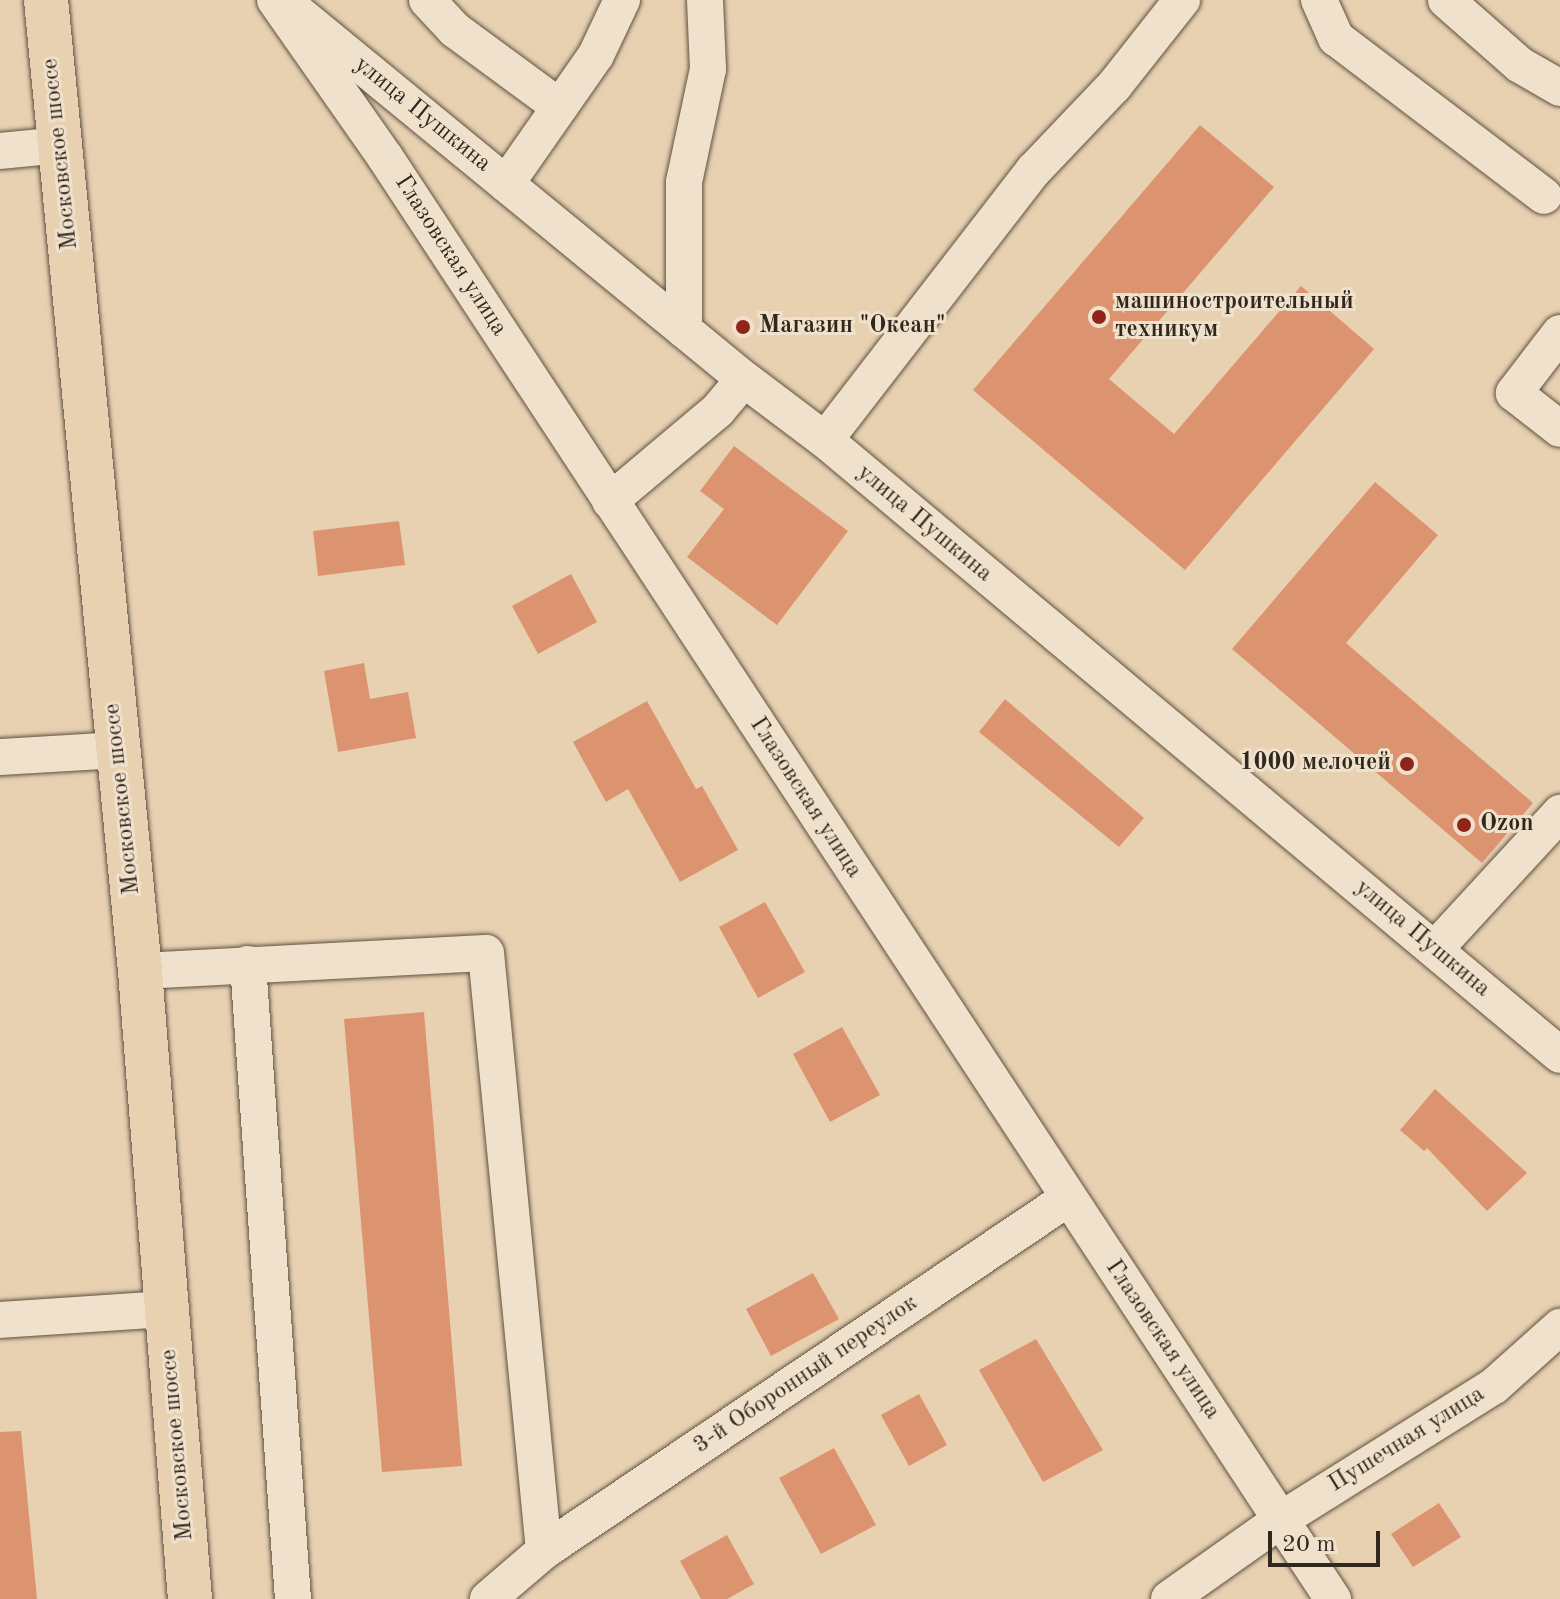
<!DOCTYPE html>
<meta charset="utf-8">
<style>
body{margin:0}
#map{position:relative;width:1560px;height:1599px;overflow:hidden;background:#e8d1b1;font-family:"Old Standard TT",serif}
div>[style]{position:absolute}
.building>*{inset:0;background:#dc9370}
.roads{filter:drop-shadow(0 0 2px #5e5242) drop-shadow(0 0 2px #5e5242)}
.minor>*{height:36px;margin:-18px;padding:0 18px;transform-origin:18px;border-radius:18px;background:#f0e1cc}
.major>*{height:44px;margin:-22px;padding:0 22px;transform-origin:22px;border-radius:22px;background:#e8d1b1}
.dots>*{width:22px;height:22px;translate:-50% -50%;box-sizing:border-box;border:4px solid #f0e1cc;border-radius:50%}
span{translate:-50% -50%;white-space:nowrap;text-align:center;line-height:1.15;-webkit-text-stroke:6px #f0e1cc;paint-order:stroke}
.street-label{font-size:24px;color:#30271d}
.poi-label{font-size:24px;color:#30271d;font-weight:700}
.left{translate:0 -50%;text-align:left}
.right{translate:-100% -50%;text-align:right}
.scale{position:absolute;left:1268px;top:1531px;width:112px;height:36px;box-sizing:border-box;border:4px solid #30271d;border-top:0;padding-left:10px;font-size:24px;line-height:28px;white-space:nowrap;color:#30271d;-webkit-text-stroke:6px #f0e1cc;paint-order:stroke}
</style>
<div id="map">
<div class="building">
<i style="clip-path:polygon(1200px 125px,1274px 187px,1109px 379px,1174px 434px,1301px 286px,1374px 349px,1185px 570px,973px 390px)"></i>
<i style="clip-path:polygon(734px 446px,848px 531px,777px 625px,687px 557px,724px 509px,700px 491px)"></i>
<i style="clip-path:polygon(1375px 482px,1438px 535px,1346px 643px,1533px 803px,1482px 863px,1232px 649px)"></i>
<i style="clip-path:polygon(399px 521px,405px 565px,318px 576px,313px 531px)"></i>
<i style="clip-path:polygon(571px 574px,597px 622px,538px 654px,512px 606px)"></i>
<i style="clip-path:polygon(364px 663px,370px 699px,408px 692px,416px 738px,338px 752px,324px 671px)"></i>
<i style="clip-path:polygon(1005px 699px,1144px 818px,1119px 847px,979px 732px)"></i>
<i style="clip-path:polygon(647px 701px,696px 789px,702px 786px,738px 850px,680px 882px,628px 789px,606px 802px,573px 742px)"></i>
<i style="clip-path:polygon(765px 902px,805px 972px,758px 998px,719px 927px)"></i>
<i style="clip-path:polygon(424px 1012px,462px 1466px,382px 1472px,344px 1019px)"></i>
<i style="clip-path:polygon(842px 1027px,880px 1095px,830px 1122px,793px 1054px)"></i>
<i style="clip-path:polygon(1435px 1089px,1527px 1173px,1487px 1211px,1427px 1148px,1424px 1151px,1400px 1130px)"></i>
<i style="clip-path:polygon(813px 1273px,839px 1319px,771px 1356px,746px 1309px)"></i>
<i style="clip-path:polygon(1036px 1339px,1103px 1450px,1043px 1482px,979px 1370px)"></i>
<i style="clip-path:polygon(919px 1394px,947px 1445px,909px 1466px,881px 1415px)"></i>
<i style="clip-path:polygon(21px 1431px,37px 1599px,0 1599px,0 1432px)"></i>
<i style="clip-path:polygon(834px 1448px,876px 1525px,821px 1554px,779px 1478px)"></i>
<i style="clip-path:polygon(1439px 1503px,1461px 1537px,1413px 1567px,1391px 1534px)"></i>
<i style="clip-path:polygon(727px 1535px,754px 1584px,727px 1599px,701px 1599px,680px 1561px)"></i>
</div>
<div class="roads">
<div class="minor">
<i style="left:275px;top:0;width:192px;rotate:55deg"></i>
<i style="left:385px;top:157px;width:1726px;rotate:56.68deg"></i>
<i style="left:427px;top:0;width:41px;rotate:47deg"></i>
<i style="left:455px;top:30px;width:130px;rotate:36.3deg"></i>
<i style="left:1319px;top:0;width:42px;rotate:65.9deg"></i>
<i style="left:1336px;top:38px;width:261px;rotate:37.2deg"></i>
<i style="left:1446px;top:0;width:98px;rotate:41.3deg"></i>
<i style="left:1520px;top:65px;width:46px;rotate:29.9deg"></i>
<i style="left:299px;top:14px;width:576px;rotate:39.36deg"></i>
<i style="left:744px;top:379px;width:101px;rotate:37deg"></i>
<i style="left:825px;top:440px;width:958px;rotate:39.92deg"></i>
<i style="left:0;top:151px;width:61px;rotate:-5.6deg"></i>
<i style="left:506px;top:184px;width:157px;rotate:-55.1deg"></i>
<i style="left:596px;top:55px;width:61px;rotate:-64.7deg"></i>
<i style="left:684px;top:330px;width:148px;rotate:-90deg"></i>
<i style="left:684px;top:182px;width:116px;rotate:-78deg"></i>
<i style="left:708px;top:69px;width:69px;rotate:-92.5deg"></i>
<i style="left:1560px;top:333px;width:76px;rotate:127.5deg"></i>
<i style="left:1514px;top:393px;width:58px;rotate:38deg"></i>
<i style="left:825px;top:440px;width:341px;rotate:-52.3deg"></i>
<i style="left:1034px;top:170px;width:116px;rotate:-46.4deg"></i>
<i style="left:1114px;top:86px;width:110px;rotate:-51.7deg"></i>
<i style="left:610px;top:501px;width:141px;rotate:-40.1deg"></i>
<i style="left:718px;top:410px;width:40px;rotate:-50deg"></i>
<i style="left:0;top:757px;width:118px;rotate:-3.4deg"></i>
<i style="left:1435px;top:949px;width:185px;rotate:-47.4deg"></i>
<i style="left:248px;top:964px;width:637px;rotate:85.95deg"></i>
<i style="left:140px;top:971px;width:346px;rotate:-3deg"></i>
<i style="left:486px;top:953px;width:601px;rotate:84.46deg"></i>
<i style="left:544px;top:1551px;width:74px;rotate:139.4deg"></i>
<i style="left:0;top:1320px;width:167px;rotate:-3.8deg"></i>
<i style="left:544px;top:1551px;width:630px;rotate:-33.94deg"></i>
<i style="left:1169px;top:1599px;width:138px;rotate:-35.3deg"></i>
<i style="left:1282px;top:1519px;width:250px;rotate:-32.1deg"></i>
<i style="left:1494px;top:1386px;width:89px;rotate:-41.8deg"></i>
</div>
<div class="major">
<i style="left:46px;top:0;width:976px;rotate:84.47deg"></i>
<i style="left:140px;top:971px;width:630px;rotate:85.45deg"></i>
</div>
</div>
<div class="dots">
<i style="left:1099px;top:317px;background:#8f2418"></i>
<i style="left:743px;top:327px;background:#8f2418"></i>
<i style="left:1407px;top:764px;background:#8f2418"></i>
<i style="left:1464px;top:825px;background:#8f2418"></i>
</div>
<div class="street-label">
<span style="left:422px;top:115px;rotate:39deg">улица Пушкина</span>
<span style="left:61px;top:154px;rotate:-96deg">Московское шоссе</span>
<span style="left:450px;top:256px;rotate:57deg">Глазовская улица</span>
<span style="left:924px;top:524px;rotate:40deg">улица Пушкина</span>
<span style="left:805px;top:798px;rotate:57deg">Глазовская улица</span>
<span style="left:123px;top:799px;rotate:-96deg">Московское шоссе</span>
<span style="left:1422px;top:939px;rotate:40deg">улица Пушкина</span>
<span style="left:1162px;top:1340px;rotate:56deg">Глазовская улица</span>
<span style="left:806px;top:1375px;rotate:-34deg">3-й Оборонный переулок</span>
<span style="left:1407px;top:1440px;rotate:-32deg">Пушечная улица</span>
<span style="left:178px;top:1445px;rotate:-95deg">Московское шоссе</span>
</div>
<div class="poi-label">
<span class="left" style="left:1115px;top:317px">машиностроительный<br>техникум</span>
<span class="left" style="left:759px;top:327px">Магазин "Океан"</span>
<span class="right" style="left:1391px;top:764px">1000 мелочей</span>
<span class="left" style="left:1480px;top:825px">Ozon</span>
</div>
<div class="scale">20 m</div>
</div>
